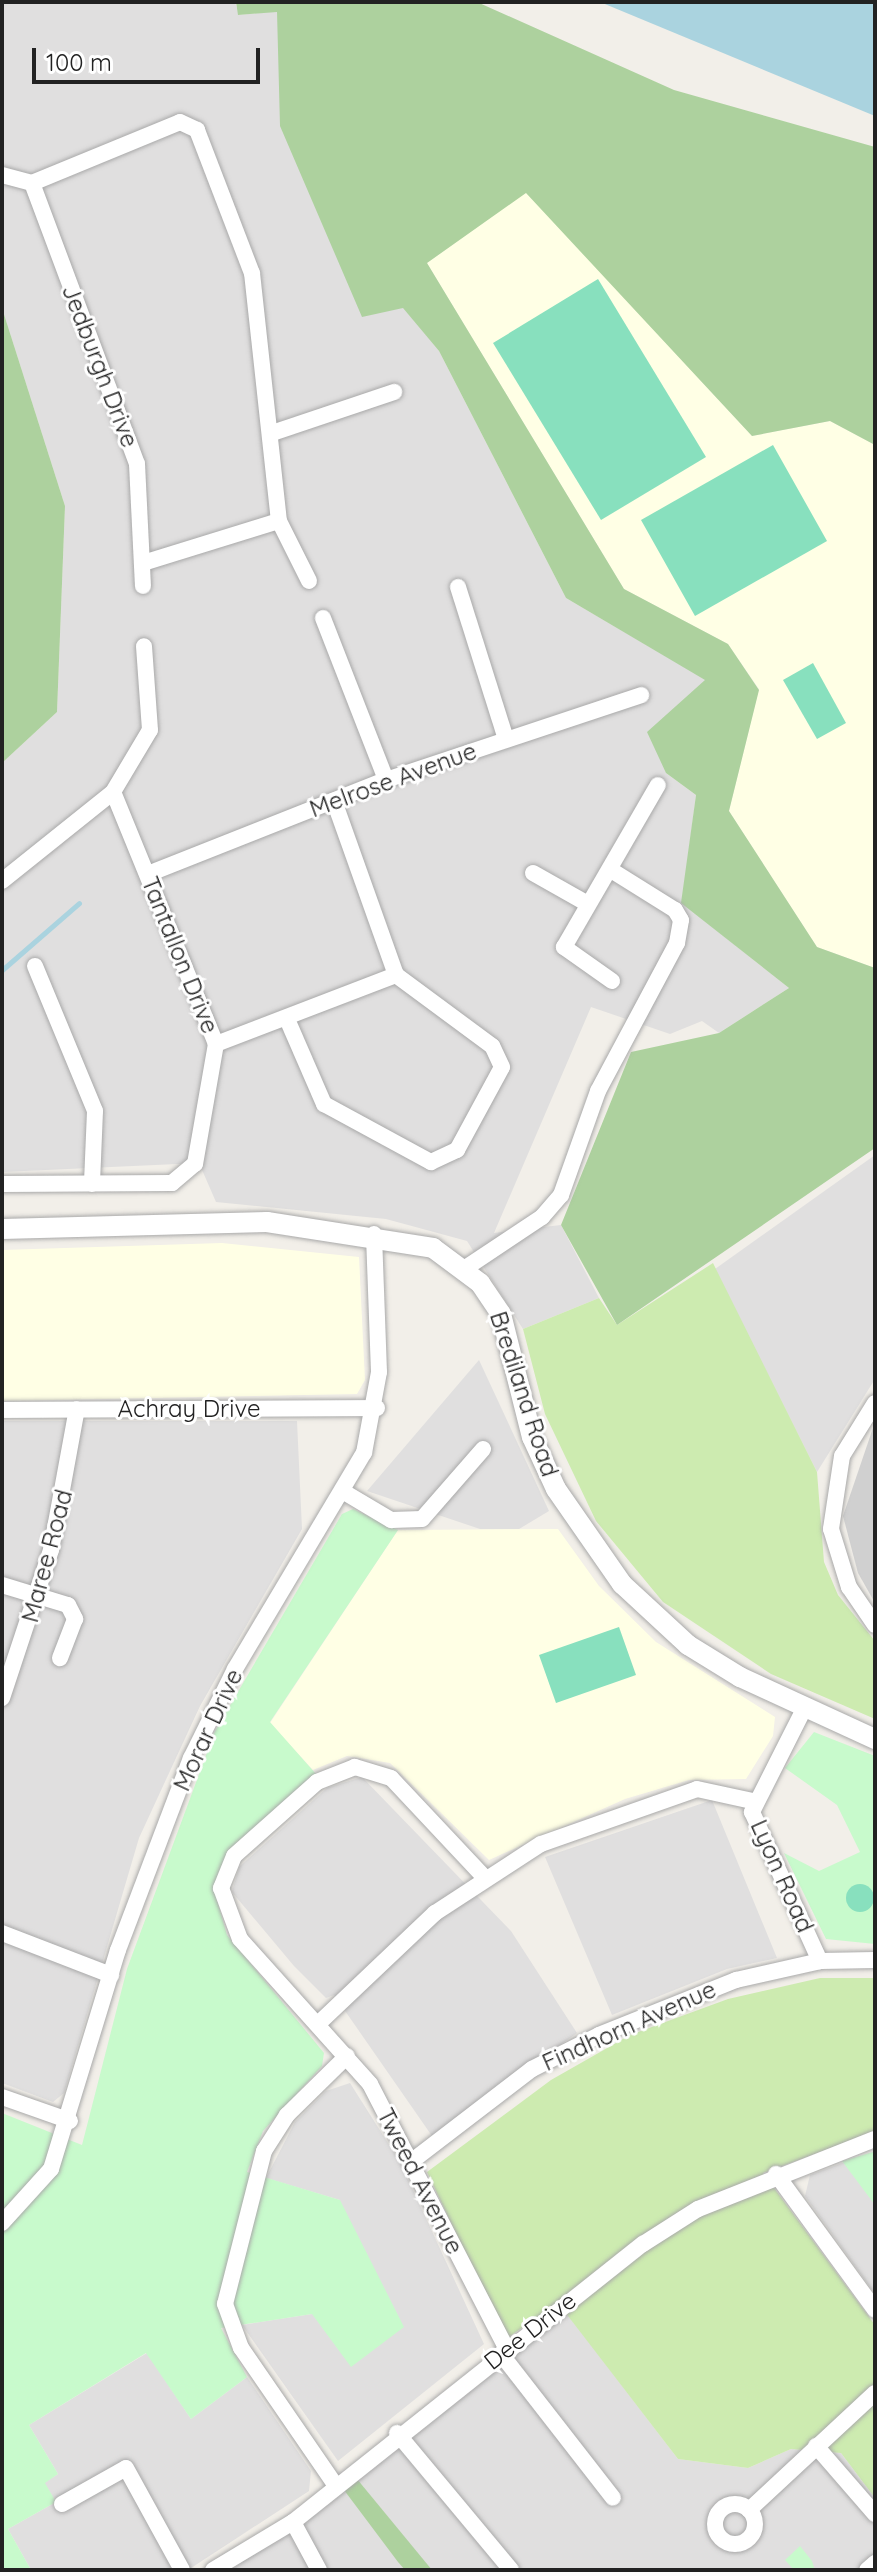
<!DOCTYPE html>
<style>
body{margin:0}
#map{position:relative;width:877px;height:2572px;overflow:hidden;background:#f2efe9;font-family:Quicksand,sans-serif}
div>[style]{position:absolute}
.residential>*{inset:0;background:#e0dfdf}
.education>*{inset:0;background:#ffffe5}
.religious>*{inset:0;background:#d0d0d0}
.grass>*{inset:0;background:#cdebb0}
.forest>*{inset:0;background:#add19e}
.park>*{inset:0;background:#c8facc}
.pitch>*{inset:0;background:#88e0be}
.round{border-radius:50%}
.water>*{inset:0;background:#aad3df}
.stream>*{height:5px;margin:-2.5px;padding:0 2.5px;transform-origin:2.5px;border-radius:2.5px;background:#aad3df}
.roads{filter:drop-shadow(0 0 2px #a9a9a9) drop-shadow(0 0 2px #a9a9a9)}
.minor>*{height:16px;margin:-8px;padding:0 8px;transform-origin:8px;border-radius:8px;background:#fff}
.minor>.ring{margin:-8px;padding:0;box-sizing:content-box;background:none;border:16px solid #fff;border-radius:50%}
.tertiary>*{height:20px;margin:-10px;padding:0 10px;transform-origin:10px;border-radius:10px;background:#fff}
span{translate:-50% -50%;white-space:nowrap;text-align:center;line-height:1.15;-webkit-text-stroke:6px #fff;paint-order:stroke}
.street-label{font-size:24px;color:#222}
.frame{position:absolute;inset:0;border:4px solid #222;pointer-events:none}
.scale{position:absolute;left:32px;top:48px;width:228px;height:36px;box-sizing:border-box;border:4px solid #222;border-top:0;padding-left:10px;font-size:24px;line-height:28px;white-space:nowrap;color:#222;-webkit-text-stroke:6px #fff;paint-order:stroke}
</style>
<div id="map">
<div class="residential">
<i style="clip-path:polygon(2px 2px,235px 2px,239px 15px,277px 11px,281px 46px,403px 307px,439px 351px,566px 598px,706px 680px,666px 773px,696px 795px,682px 903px,789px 988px,719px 1033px,702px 1021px,670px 1034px,591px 1007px,494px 1233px,561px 1225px,599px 1298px,523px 1329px,467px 1241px,386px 1219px,216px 1202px,199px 1163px,2px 1172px,2px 763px,57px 712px,65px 506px,2px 308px)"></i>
<i style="clip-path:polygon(875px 1155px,875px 1379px,817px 1472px,715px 1269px)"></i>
<i style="clip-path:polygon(479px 1360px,549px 1511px,519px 1529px,480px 1529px,367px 1491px)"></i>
<i style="clip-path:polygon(2px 1421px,297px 1421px,302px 1529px,200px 1706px,139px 1838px,64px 2093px,53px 2102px,2px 2083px)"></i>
<i style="clip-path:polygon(362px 1777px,511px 1931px,577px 2033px,432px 2136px,334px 1995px,326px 1998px,294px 1966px,232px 1892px,239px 1867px,327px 1788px)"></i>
<i style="clip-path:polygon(712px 1800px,777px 1958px,727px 1969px,612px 2015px,545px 1857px)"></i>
<i style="clip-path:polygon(350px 2083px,400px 2162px,484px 2344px,338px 2461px,242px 2325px,312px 2314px,340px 2200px,266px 2178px,295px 2122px,326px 2091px)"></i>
<i style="clip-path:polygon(875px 2151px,875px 2294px,805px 2196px,810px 2175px)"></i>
<i style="clip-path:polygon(568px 2315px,678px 2459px,748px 2468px,791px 2449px,841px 2453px,875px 2498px,875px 2570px,231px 2570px)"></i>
<i style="clip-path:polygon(147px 2353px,191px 2419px,247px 2377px,311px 2471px,309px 2491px,188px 2570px,31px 2570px,8px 2529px,56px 2502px,44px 2483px,58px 2474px,29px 2425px)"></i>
</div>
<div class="education">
<i style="clip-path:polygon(526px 192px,752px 436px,830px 421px,875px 445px,875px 968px,817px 947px,729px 811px,759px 689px,728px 644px,624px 589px,427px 263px)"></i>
<i style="clip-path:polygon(222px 1243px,359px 1257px,365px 1380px,357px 1394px,2px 1401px,2px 1250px)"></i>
<i style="clip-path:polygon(558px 1529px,599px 1586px,656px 1642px,775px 1717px,773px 1736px,746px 1779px,689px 1780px,625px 1799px,489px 1860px,390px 1763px,347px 1756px,313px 1770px,270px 1723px,398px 1530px)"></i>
</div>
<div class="religious">
<i style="clip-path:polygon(875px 1422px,875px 1603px,858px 1573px,843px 1516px)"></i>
</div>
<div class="grass">
<i style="clip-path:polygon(713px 1263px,817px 1472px,824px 1562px,838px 1595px,875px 1641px,875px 1719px,771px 1674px,663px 1602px,596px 1521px,545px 1414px,523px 1329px,599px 1298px,617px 1325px)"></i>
<i style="clip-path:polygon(820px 1978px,875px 1978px,875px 2132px,763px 2173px,875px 2325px,875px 2498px,841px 2453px,791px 2449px,748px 2468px,678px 2459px,558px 2303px,506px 2339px,427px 2172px,551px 2080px,630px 2035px,728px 1999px)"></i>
</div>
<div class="forest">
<i style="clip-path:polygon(236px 2px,477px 2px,674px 90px,875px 147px,875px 445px,830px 421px,752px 436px,526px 193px,427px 263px,624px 589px,728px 644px,759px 690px,729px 811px,817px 947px,875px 968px,875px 1148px,617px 1325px,561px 1225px,631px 1052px,719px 1033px,789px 988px,681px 903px,696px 795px,666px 773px,647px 732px,705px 680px,566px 598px,439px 351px,403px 308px,362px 317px,280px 126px,277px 12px,238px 15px)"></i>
<i style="clip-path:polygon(2px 308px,65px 506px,57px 712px,2px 763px)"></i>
<i style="clip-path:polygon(357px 2479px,432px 2570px,405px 2570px,398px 2562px,344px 2490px)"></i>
</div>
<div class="park">
<i style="clip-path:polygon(353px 1509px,398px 1530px,270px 1722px,316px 1774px,229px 1854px,214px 1889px,227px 1935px,324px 2053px,322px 2066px,263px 2131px,247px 2172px,340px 2200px,404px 2327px,351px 2367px,312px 2314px,221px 2328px,247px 2377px,191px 2419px,146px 2353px,29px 2425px,58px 2474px,45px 2483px,56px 2502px,8px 2529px,31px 2570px,2px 2570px,2px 2113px,82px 2145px,127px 1969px,215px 1731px,342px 1514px)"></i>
<i style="clip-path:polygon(814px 1732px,875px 1756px,875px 1944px,826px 1939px,784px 1853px,819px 1871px,860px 1852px,837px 1805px,785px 1768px)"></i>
<i style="clip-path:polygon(873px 2152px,875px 2158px,875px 2205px,842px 2161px)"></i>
<i style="clip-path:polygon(800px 2546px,812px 2561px,815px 2570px,794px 2570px,785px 2560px)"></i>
</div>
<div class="pitch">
<i style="clip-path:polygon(598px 279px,706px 457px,601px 520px,493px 343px)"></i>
<i style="clip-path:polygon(773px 445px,827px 541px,695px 616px,641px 520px)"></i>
<i style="clip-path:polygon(813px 663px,846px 723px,817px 739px,783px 680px)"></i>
<i style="clip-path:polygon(619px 1627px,636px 1675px,556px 1703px,539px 1655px)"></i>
<i class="round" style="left:846px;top:1884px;width:28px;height:28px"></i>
</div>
<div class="water">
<i style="clip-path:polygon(600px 2px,875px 2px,875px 116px)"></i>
</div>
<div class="stream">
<i style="left:2px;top:970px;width:102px;rotate:-41deg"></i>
</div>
<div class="roads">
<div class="minor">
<i style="left:2px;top:175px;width:31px;rotate:15deg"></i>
<i style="left:32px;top:183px;width:300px;rotate:69.5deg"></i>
<i style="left:137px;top:464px;width:122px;rotate:87.2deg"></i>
<i style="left:32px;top:183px;width:160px;rotate:-22.4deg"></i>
<i style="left:180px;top:122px;width:19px;rotate:25deg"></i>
<i style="left:197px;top:130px;width:153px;rotate:69deg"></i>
<i style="left:252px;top:273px;width:249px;rotate:83.8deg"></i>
<i style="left:279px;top:521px;width:67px;rotate:63.4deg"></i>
<i style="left:272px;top:433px;width:129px;rotate:-18.6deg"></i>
<i style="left:143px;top:563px;width:142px;rotate:-17.2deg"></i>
<i style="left:458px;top:587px;width:159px;rotate:72.5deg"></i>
<i style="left:323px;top:618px;width:174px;rotate:68.7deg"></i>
<i style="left:533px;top:873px;width:63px;rotate:29.4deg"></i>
<i style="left:148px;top:874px;width:256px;rotate:-21.6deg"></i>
<i style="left:386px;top:780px;width:269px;rotate:-18.4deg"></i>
<i style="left:2px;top:881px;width:142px;rotate:-38.7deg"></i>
<i style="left:113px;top:792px;width:72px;rotate:-59.2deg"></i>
<i style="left:150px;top:730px;width:84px;rotate:-94.1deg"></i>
<i style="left:35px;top:966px;width:157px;rotate:67.5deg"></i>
<i style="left:95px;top:1111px;width:73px;rotate:92.4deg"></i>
<i style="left:612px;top:981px;width:59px;rotate:-144.7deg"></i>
<i style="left:564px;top:947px;width:187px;rotate:-59.9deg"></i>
<i style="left:287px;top:1019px;width:93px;rotate:66.5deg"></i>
<i style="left:324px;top:1104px;width:122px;rotate:28.5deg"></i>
<i style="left:431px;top:1162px;width:29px;rotate:-25deg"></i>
<i style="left:457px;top:1150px;width:94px;rotate:-61.5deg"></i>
<i style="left:502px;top:1067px;width:23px;rotate:-115deg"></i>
<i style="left:492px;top:1046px;width:119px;rotate:-143.5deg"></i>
<i style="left:396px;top:975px;width:185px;rotate:-109.6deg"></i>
<i style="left:216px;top:1044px;width:193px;rotate:-21deg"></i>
<i style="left:2px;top:1184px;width:170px;rotate:-0.3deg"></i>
<i style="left:172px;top:1183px;width:30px;rotate:-40deg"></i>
<i style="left:195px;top:1164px;width:122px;rotate:-80.1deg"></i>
<i style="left:216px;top:1044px;width:272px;rotate:-112.2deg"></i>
<i style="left:464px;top:1269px;width:94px;rotate:-33.7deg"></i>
<i style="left:542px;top:1217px;width:29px;rotate:-49deg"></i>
<i style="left:561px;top:1195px;width:110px;rotate:-70.4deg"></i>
<i style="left:598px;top:1091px;width:168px;rotate:-61.9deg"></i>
<i style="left:677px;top:943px;width:23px;rotate:-80deg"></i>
<i style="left:681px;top:920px;width:12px;rotate:-121deg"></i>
<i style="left:675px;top:910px;width:75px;rotate:-148deg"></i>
<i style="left:875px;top:1403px;width:62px;rotate:121.9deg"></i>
<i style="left:842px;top:1456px;width:74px;rotate:98.6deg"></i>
<i style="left:831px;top:1529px;width:61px;rotate:72.8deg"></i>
<i style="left:849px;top:1587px;width:46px;rotate:55.6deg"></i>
<i style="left:2px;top:1410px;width:375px;rotate:-0.3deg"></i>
<i style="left:344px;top:1492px;width:55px;rotate:30.8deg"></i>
<i style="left:391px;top:1520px;width:31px;rotate:-2deg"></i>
<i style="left:422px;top:1519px;width:93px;rotate:-48.9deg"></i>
<i style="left:2px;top:1585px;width:69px;rotate:16.9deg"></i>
<i style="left:68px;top:1605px;width:16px;rotate:63deg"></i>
<i style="left:75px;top:1619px;width:42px;rotate:111deg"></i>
<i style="left:2px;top:1698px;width:156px;rotate:-71.7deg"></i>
<i style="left:51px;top:1550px;width:143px;rotate:-79.6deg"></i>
<i style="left:805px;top:1707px;width:118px;rotate:116.8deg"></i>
<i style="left:752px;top:1812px;width:164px;rotate:65.5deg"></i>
<i style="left:485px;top:1878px;width:137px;rotate:-133.2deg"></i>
<i style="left:391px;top:1778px;width:38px;rotate:-163deg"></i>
<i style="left:355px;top:1767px;width:41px;rotate:158.5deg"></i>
<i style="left:317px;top:1782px;width:111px;rotate:138.3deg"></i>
<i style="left:234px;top:1856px;width:35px;rotate:112deg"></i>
<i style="left:221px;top:1888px;width:54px;rotate:69.6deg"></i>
<i style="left:240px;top:1939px;width:195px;rotate:48.1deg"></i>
<i style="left:370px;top:2084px;width:298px;rotate:62.7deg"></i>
<i style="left:2px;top:1933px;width:117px;rotate:21.1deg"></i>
<i style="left:319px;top:2023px;width:160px;rotate:-43.5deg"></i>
<i style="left:435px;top:1913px;width:126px;rotate:-33.1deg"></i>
<i style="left:541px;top:1844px;width:165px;rotate:-19.4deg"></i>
<i style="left:697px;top:1789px;width:56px;rotate:12.3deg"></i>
<i style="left:2px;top:2097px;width:72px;rotate:19.4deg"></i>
<i style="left:412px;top:2161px;width:151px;rotate:-37.5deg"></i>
<i style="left:532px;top:2069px;width:75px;rotate:-26.9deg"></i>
<i style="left:599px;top:2035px;width:148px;rotate:-21.9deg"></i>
<i style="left:736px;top:1980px;width:86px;rotate:-12.7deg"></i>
<i style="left:820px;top:1961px;width:55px;rotate:-1deg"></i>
<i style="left:776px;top:2174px;width:168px;rotate:53.9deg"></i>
<i style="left:2px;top:2223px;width:73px;rotate:-47.8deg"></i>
<i style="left:51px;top:2169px;width:229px;rotate:-73deg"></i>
<i style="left:118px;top:1950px;width:205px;rotate:-69.2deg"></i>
<i style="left:191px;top:1758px;width:99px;rotate:-63.7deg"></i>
<i style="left:235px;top:1669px;width:252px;rotate:-59.2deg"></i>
<i style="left:364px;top:1453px;width:82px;rotate:-79.5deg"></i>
<i style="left:379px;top:1372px;width:138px;rotate:-92.1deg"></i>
<i style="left:501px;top:2354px;width:182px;rotate:52.1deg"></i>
<i style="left:397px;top:2433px;width:178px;rotate:50.2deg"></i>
<i style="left:816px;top:2446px;width:90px;rotate:49.1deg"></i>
<i style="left:336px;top:2486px;width:168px;rotate:-124.5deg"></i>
<i style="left:241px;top:2348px;width:47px;rotate:-110deg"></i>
<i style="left:225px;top:2304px;width:158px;rotate:-75.7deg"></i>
<i style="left:264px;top:2151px;width:43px;rotate:-57.4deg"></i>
<i style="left:287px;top:2115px;width:84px;rotate:-44.5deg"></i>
<i style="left:62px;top:2504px;width:73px;rotate:-29.4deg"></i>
<i style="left:126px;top:2468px;width:116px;rotate:61.2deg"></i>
<i class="ring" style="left:715px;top:2504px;width:24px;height:24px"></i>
<i style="left:749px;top:2510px;width:172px;rotate:-42.9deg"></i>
<i style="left:293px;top:2522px;width:55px;rotate:61.6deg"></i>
<i style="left:213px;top:2570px;width:93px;rotate:-31deg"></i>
<i style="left:293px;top:2522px;width:447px;rotate:-38.5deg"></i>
<i style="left:643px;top:2244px;width:65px;rotate:-32.5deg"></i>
<i style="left:698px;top:2209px;width:190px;rotate:-21.6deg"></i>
<i style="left:867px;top:2570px;width:11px;rotate:-41deg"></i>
</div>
<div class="tertiary">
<i style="left:2px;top:1229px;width:265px;rotate:-1.5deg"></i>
<i style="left:267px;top:1222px;width:168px;rotate:8.9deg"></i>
<i style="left:433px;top:1248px;width:59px;rotate:36.7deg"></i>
<i style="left:480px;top:1283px;width:37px;rotate:56deg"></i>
<i style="left:501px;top:1314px;width:127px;rotate:75.9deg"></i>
<i style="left:532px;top:1437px;width:57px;rotate:65.2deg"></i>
<i style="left:556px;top:1489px;width:116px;rotate:55.2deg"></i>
<i style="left:622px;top:1584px;width:90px;rotate:42.7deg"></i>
<i style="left:688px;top:1645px;width:61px;rotate:31.6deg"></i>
<i style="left:740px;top:1677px;width:149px;rotate:24.7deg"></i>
</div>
</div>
<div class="street-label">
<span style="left:100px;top:366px;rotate:69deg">Jedburgh Drive</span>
<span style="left:393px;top:780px;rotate:-20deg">Melrose Avenue</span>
<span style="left:180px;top:955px;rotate:68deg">Tantallon Drive</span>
<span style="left:524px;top:1394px;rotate:72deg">Brediland Road</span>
<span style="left:189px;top:1409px">Achray Drive</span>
<span style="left:47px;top:1556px;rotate:-75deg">Maree Road</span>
<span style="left:208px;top:1730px;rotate:-65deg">Morar Drive</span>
<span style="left:782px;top:1876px;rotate:66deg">Lyon Road</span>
<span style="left:629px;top:2026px;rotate:-24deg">Findhorn Avenue</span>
<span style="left:420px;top:2181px;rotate:63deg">Tweed Avenue</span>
<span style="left:530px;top:2331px;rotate:-38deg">Dee Drive</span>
</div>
<div class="frame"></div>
<div class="scale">100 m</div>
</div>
